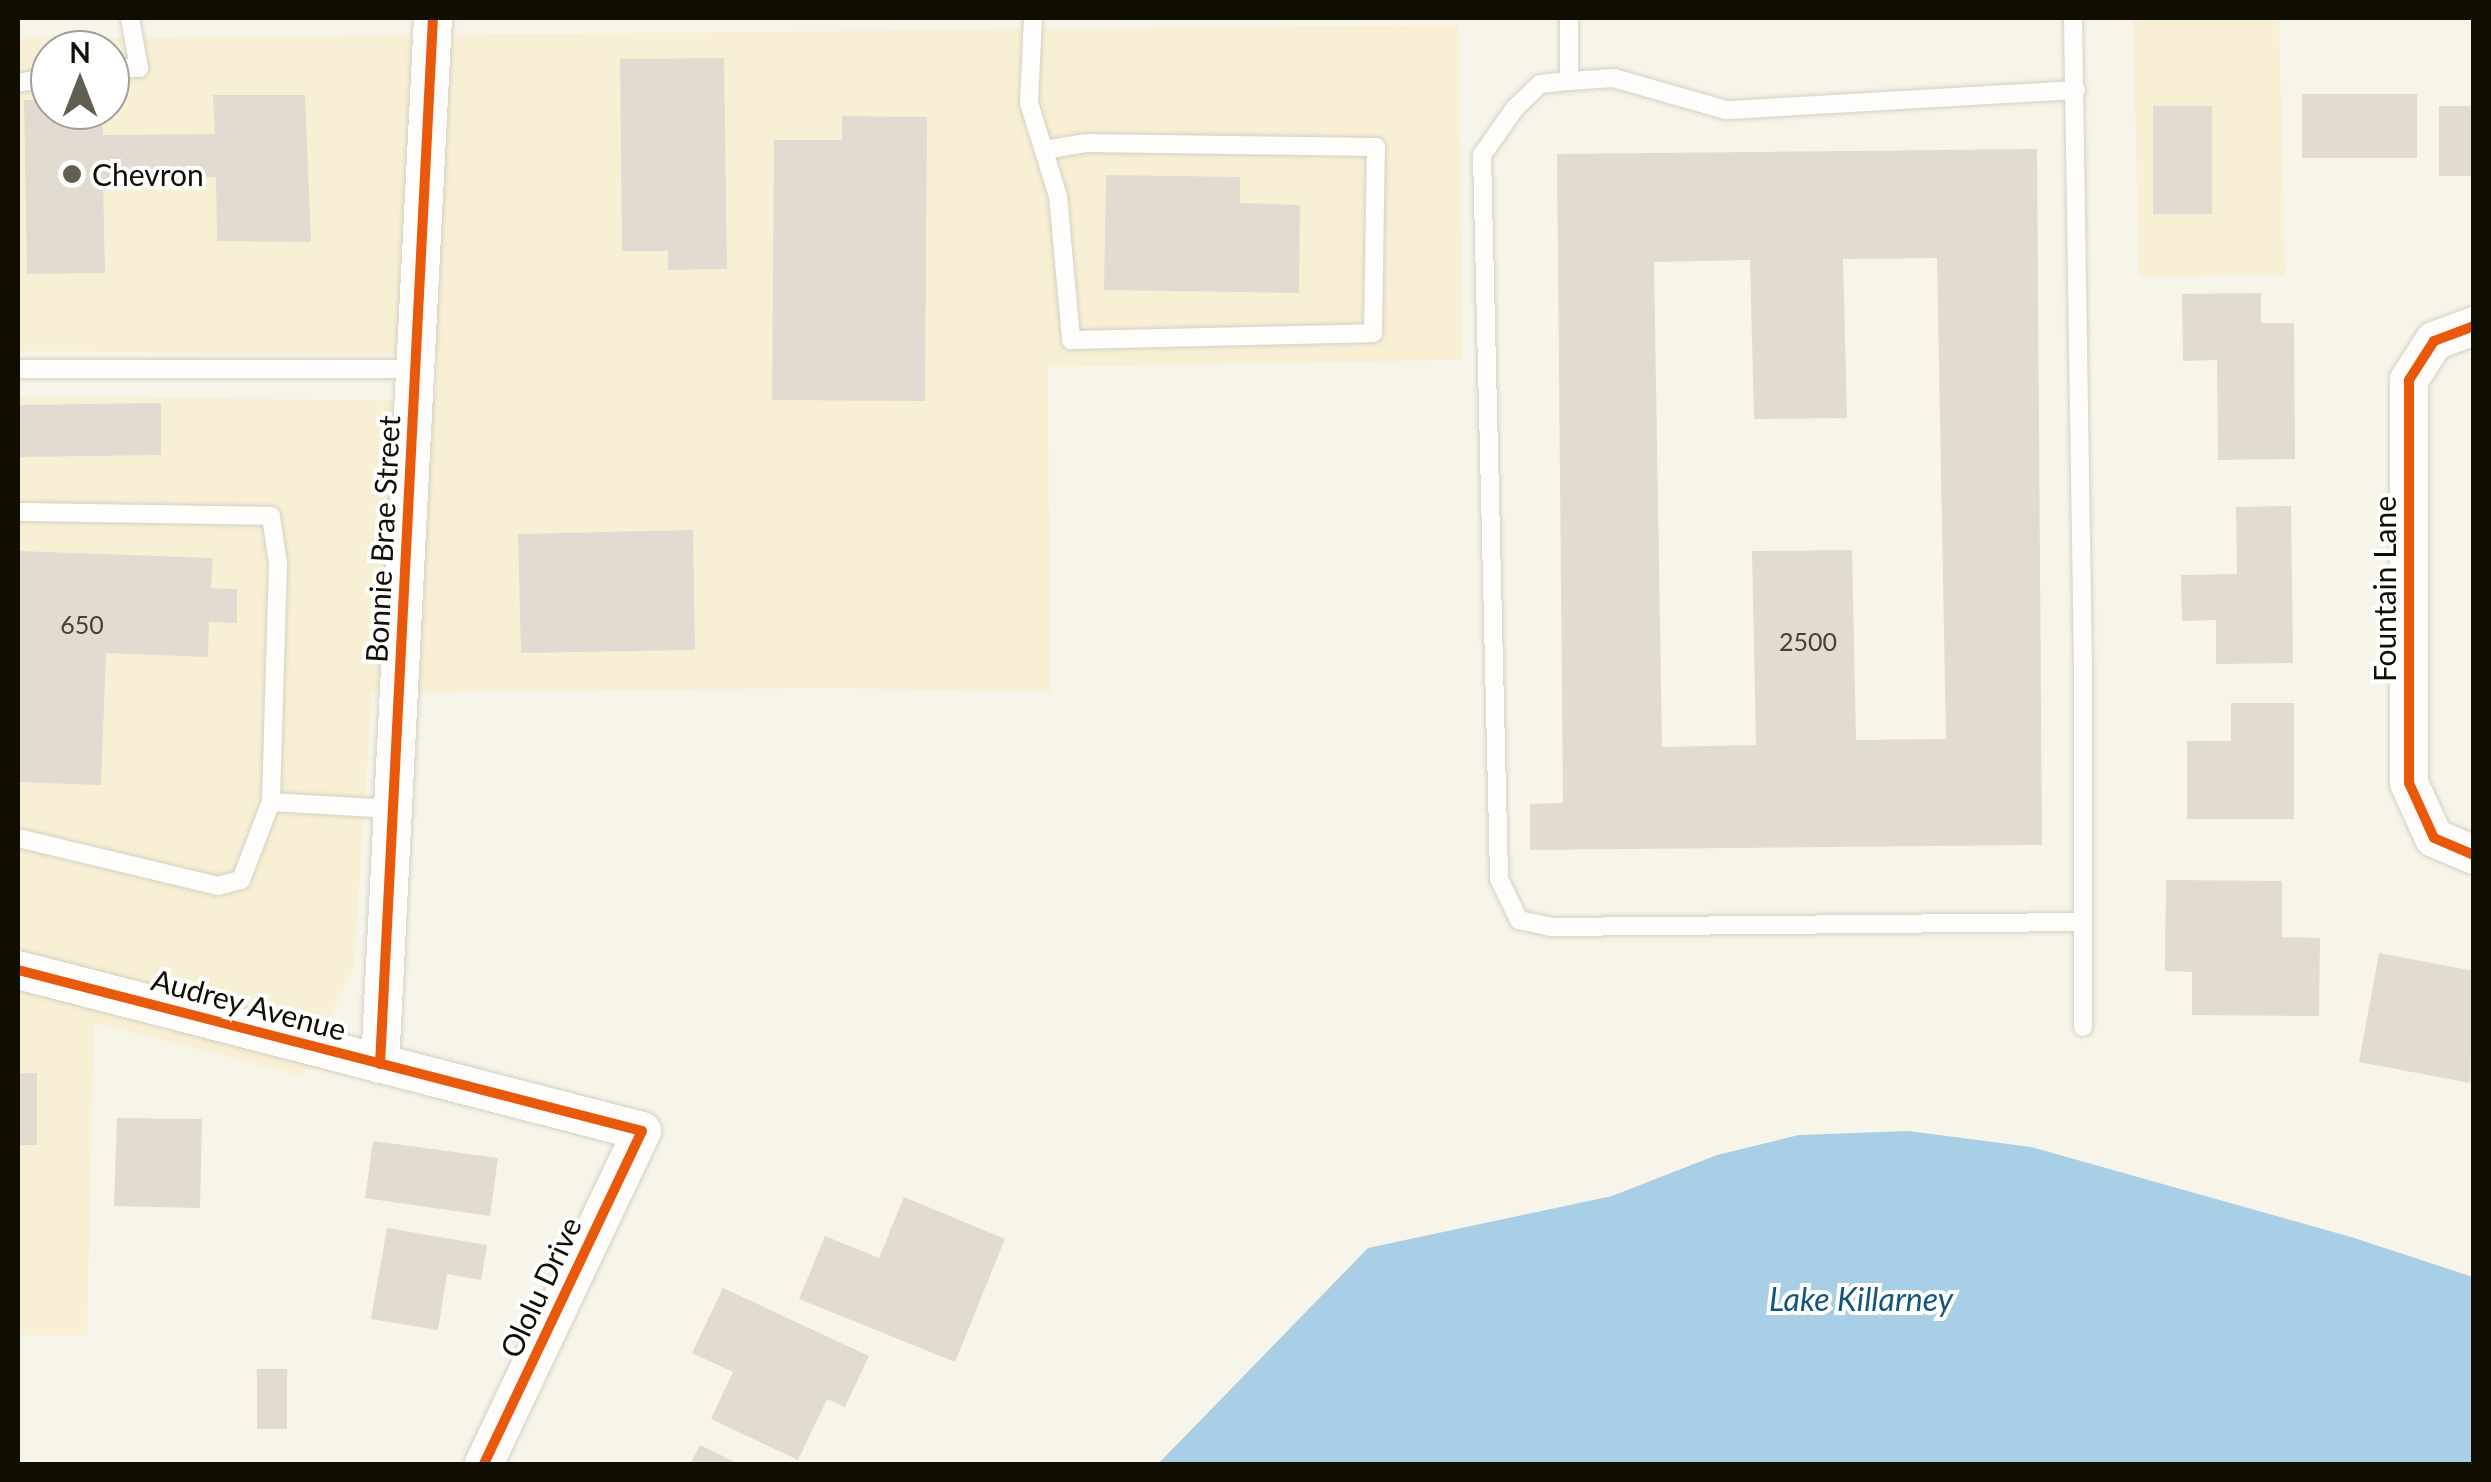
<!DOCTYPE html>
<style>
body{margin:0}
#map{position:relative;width:2491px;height:1482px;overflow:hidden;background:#f7f4e9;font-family:Lato,sans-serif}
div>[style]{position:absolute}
.built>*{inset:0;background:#f8f0d4}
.water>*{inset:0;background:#a8cfe6}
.building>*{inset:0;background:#e2dbd1}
.roads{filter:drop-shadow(0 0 2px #d3d0c4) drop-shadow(0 0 2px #d3d0c4)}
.lane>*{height:18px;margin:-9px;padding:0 9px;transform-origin:9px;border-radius:9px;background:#fefdfc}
.street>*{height:38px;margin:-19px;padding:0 19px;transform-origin:19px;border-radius:19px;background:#fefdfc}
.cycleway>*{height:10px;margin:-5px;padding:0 5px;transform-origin:5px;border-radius:5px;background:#e8590c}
.dots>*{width:28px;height:28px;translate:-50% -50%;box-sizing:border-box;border:5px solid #fff;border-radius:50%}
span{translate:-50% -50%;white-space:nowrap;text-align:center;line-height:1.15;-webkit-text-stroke:8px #fff;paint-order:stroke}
.number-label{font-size:25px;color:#454136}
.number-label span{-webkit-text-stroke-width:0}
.poi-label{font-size:30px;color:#110e03}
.left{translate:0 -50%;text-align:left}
.street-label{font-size:30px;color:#110e03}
.water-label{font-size:32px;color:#13567b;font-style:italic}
.frame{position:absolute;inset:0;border:20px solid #110e03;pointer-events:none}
.north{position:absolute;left:30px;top:30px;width:100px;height:100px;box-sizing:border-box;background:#fff;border:2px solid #a09f9a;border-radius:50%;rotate:0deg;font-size:28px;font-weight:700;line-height:40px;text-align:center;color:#110e03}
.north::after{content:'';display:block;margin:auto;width:35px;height:45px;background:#625e54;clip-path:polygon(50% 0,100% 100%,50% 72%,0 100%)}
</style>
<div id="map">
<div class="built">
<i style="clip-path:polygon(2133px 18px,2279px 18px,2285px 275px,2139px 277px)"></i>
<i style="clip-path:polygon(evenodd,1459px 25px,1462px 360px,1048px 367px,1050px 692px,827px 688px,372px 693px,354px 966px,303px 1076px,94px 1023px,87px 1335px,18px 1335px,18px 1342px,18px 396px,434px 401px,438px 355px,18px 351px,18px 39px,1459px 25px,50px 50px,110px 50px,110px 110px,50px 110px,50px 50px)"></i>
</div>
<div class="water">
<i style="clip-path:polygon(1908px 1131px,2031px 1147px,2351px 1237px,2473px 1277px,2473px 1464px,1158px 1464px,1368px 1248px,1612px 1196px,1717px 1155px,1799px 1135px)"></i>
</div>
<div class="building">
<i style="clip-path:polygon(724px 58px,727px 269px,668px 270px,668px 251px,622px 251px,620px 59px)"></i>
<i style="clip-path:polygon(2302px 94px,2417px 94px,2417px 158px,2302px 158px)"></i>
<i style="clip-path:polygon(213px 95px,305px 95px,311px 242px,217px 241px,216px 177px,103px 179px,105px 273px,27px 274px,24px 100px,50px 100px,50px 110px,102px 110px,103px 135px,215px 134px)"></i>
<i style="clip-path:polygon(2153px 106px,2212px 106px,2212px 214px,2153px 214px)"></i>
<i style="clip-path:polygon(2439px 106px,2474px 106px,2474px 176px,2439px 176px)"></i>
<i style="clip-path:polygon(842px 116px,927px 117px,925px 401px,772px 400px,774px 140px,842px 140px)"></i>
<i style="clip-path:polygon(evenodd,2037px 149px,2042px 845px,1530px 850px,1530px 804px,1563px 803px,1557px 154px,2037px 149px,1937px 258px,1946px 739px,1856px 740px,1852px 550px,1752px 551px,1756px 745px,1662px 747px,1654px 262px,1750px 260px,1754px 419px,1847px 418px,1843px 259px,1937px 258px)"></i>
<i style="clip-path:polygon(1106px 175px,1240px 177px,1240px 203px,1300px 205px,1299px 293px,1104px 290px)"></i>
<i style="clip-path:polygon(2261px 293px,2261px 323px,2294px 323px,2295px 459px,2218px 460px,2217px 360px,2183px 361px,2182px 294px)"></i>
<i style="clip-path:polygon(161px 403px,161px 455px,18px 457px,18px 405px)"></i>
<i style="clip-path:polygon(2291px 506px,2293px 663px,2216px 664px,2216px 620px,2182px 621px,2181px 575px,2237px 574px,2236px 507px)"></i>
<i style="clip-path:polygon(693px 530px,695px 650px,521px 653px,518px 534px)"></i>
<i style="clip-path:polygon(18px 551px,213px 558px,211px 588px,237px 589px,237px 623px,209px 622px,208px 657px,106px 653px,101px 785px,18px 782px)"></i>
<i style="clip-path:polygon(2231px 703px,2294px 703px,2294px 819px,2187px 819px,2187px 741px,2231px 741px)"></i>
<i style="clip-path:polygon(2166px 880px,2282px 881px,2282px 937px,2320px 938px,2319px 1016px,2192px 1015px,2192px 972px,2165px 971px)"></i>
<i style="clip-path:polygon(2379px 953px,2474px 971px,2470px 1083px,2359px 1062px)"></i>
<i style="clip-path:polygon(18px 1073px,37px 1073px,37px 1145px,18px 1145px)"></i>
<i style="clip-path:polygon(117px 1118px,202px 1119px,200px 1208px,114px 1206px)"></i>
<i style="clip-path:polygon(373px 1141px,498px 1158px,490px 1216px,365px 1198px)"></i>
<i style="clip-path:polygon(904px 1197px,1005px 1239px,955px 1362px,799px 1299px,825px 1236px,879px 1258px)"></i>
<i style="clip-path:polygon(387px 1228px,487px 1245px,481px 1280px,447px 1274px,438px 1330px,371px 1319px)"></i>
<i style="clip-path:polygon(723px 1288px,869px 1356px,845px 1407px,827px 1399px,798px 1460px,711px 1419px,733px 1372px,692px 1353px)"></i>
<i style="clip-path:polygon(257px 1369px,287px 1369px,287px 1429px,257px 1429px)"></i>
<i style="clip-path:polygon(700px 1445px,739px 1464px,690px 1464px)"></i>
</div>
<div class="roads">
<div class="lane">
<i style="left:1033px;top:18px;width:85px;rotate:92.7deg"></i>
<i style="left:1029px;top:103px;width:97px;rotate:72.7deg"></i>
<i style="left:1058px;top:196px;width:145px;rotate:84.8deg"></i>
<i style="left:1071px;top:340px;width:302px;rotate:-1.3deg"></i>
<i style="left:1373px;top:333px;width:186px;rotate:-89.1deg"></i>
<i style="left:1376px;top:147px;width:290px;rotate:-179.2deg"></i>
<i style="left:1086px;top:143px;width:43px;rotate:170.5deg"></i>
<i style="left:1569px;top:18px;width:63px;rotate:90deg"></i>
<i style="left:2073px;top:18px;width:648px;rotate:89.12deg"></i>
<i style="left:2083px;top:666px;width:361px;rotate:90deg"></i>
<i style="left:110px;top:68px;width:29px"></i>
<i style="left:139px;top:68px;width:51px;rotate:-100.2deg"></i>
<i style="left:18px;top:83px;width:33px;rotate:-11deg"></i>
<i style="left:2076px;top:90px;width:351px;rotate:176.7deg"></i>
<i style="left:1726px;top:110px;width:116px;rotate:-164.1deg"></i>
<i style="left:1614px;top:78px;width:45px;rotate:176.2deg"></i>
<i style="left:1569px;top:81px;width:29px;rotate:174deg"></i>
<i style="left:1540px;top:84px;width:35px;rotate:136deg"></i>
<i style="left:1515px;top:108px;width:57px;rotate:125.1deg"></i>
<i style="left:1482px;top:155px;width:724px;rotate:88.65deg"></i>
<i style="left:1499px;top:879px;width:46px;rotate:64deg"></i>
<i style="left:1519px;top:920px;width:33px;rotate:12deg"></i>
<i style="left:1551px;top:927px;width:532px;rotate:-0.54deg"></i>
<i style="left:18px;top:369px;width:397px"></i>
<i style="left:18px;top:512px;width:253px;rotate:0.9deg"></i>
<i style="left:271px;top:516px;width:49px;rotate:81.7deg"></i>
<i style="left:278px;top:564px;width:238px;rotate:91.7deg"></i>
<i style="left:271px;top:802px;width:122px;rotate:3.3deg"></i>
<i style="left:18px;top:838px;width:206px;rotate:13.5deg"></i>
<i style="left:218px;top:886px;width:24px;rotate:-15deg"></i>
<i style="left:241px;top:880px;width:84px;rotate:-69deg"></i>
</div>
<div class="street">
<i style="left:2474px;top:326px;width:43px;rotate:159.4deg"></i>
<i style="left:2434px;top:341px;width:46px;rotate:122.7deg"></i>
<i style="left:2409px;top:380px;width:403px;rotate:90deg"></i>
<i style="left:2409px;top:783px;width:60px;rotate:65.6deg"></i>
<i style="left:2434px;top:838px;width:43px;rotate:23deg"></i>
<i style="left:18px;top:970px;width:644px;rotate:14.47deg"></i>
<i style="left:642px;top:1131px;width:369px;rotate:115.4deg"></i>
<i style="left:380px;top:1064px;width:1047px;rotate:-87.1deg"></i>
</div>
</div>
<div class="cycleway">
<i style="left:2474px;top:326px;width:43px;rotate:159.4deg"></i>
<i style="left:2434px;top:341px;width:46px;rotate:122.7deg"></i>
<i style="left:2409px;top:380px;width:403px;rotate:90deg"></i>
<i style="left:2409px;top:783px;width:60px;rotate:65.6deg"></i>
<i style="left:2434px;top:838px;width:43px;rotate:23deg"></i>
<i style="left:18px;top:970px;width:644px;rotate:14.47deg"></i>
<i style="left:642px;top:1131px;width:369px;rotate:115.4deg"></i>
<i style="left:380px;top:1064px;width:1047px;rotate:-87.1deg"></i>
</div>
<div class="dots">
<i style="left:72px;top:174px;background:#625e54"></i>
</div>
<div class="number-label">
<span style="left:82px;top:624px">650</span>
<span style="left:1808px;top:641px">2500</span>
</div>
<div class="poi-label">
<span class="left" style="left:92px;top:174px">Chevron</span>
</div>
<div class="street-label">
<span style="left:382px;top:539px;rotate:-87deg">Bonnie Brae Street</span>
<span style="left:2384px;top:589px;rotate:-90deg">Fountain Lane</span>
<span style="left:249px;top:1004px;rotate:15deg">Audrey Avenue</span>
<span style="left:540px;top:1287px;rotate:-65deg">Ololu Drive</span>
</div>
<div class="water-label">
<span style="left:1861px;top:1299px">Lake Killarney</span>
</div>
<div class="frame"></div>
<div class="north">N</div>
</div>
